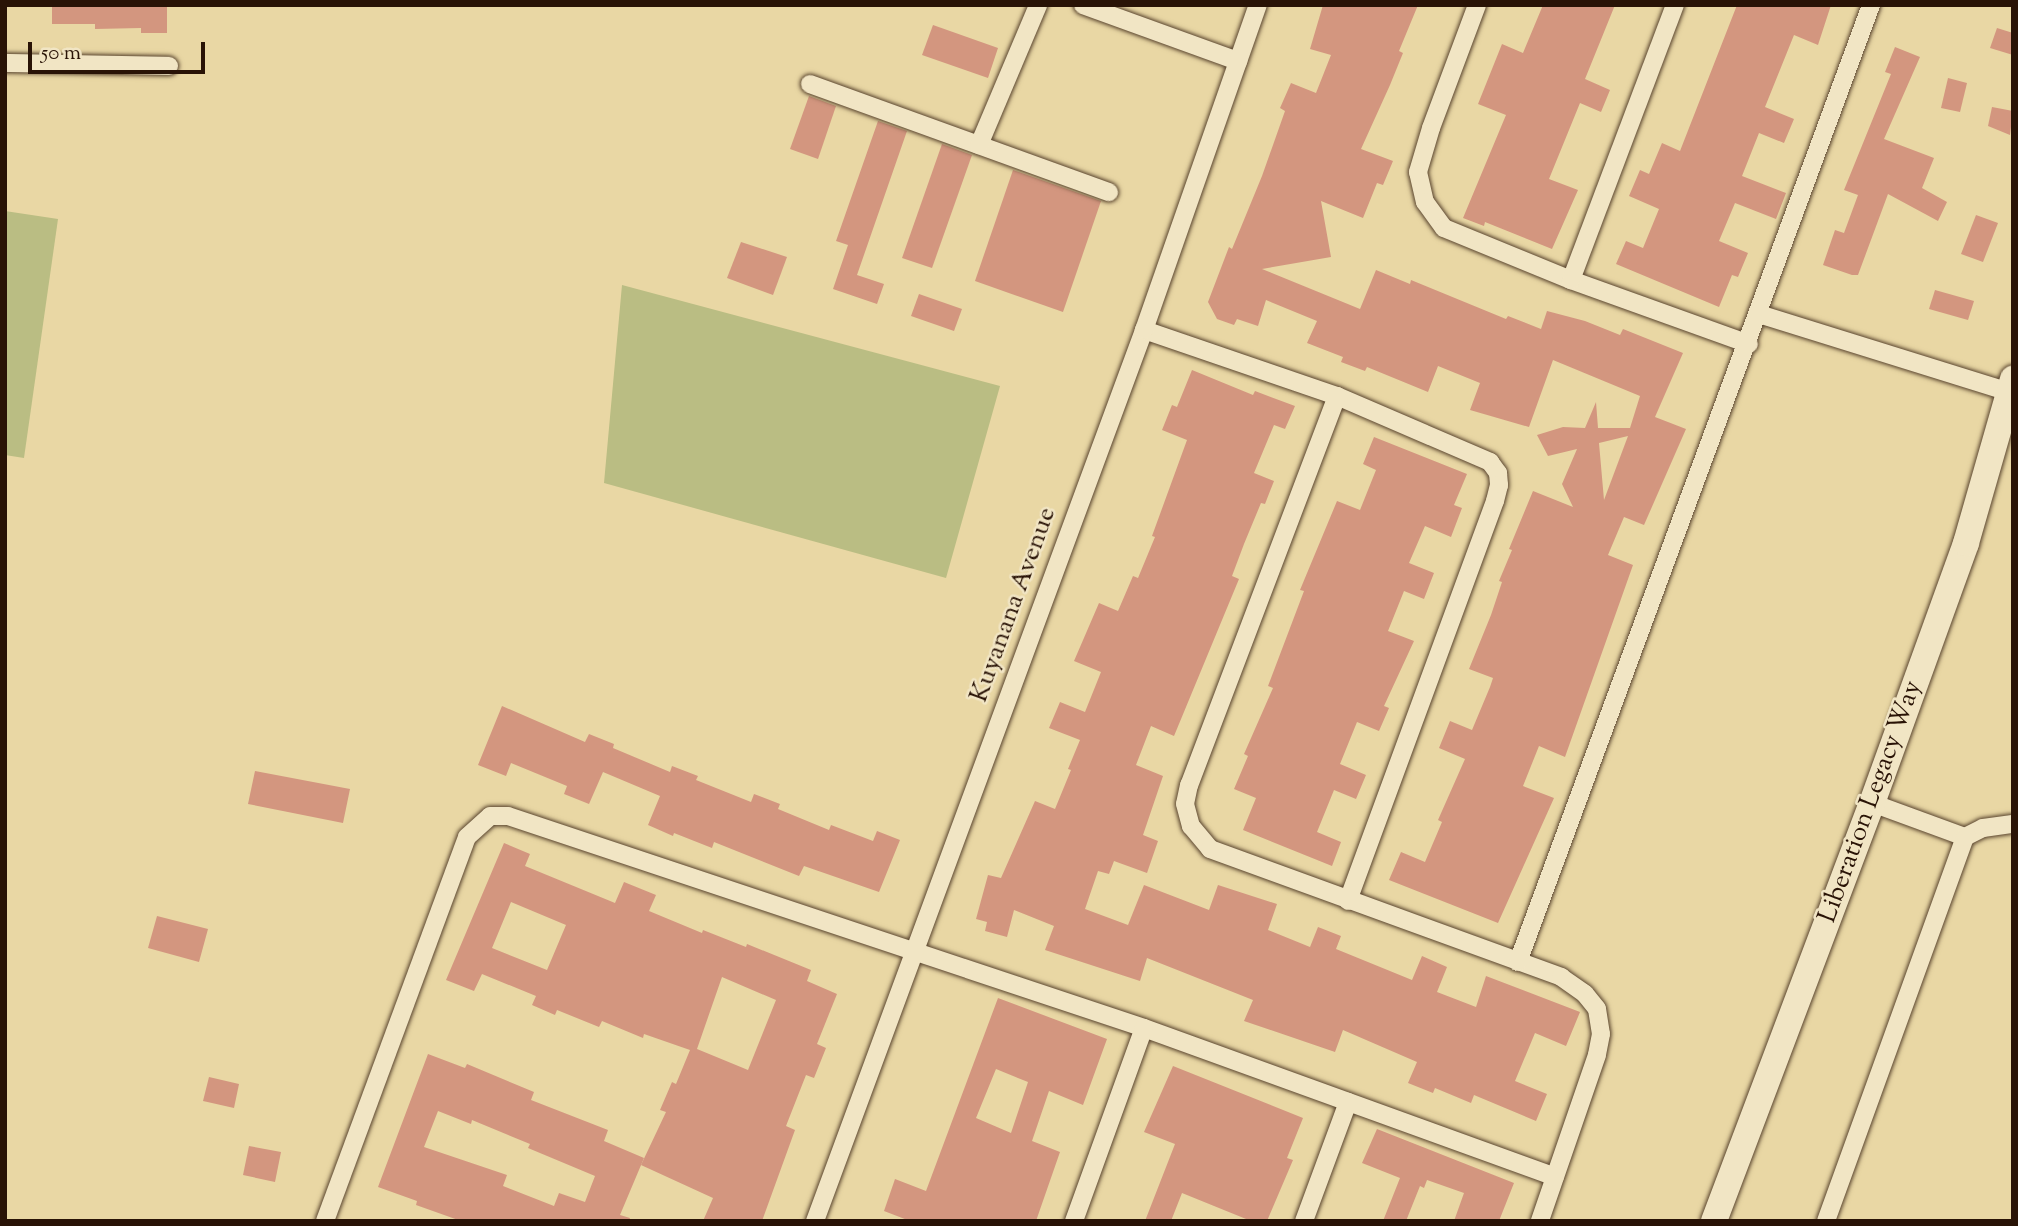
<!DOCTYPE html>
<style>
body{margin:0}
#map{position:relative;width:2018px;height:1226px;overflow:hidden;background:#e9d7a4;font-family:"Sorts Mill Goudy",serif}
div>[style]{position:absolute}
.green>*{inset:0;background:#babd83}
.building>*{inset:0;background:#d3967f}
.roads{filter:drop-shadow(0 0 2px #59442e) drop-shadow(0 0 2px #59442e)}
.minor>*{height:18px;margin:-9px;padding:0 9px;transform-origin:9px;border-radius:9px;background:#f1e5c4}
.secondary>*{height:26px;margin:-13px;padding:0 13px;transform-origin:13px;border-radius:13px;background:#f1e5c4}
span{translate:-50% -50%;white-space:nowrap;text-align:center;line-height:1.15;-webkit-text-stroke:5px #f1e5c4;paint-order:stroke}
.street-label{font-size:26px;color:#291306}
.frame{position:absolute;inset:0;border:7px solid #291306;pointer-events:none}
.scale{position:absolute;left:28px;top:42px;width:177px;height:32px;box-sizing:border-box;border:4px solid #291306;border-top:0;padding-left:9px;font-size:21px;line-height:24px;white-space:nowrap;color:#291306;-webkit-text-stroke:5px #f1e5c4;paint-order:stroke}
</style>
<div id="map">
<div class="green">
<i style="clip-path:polygon(5px 211px,58px 219px,24px 458px,5px 455px)"></i>
<i style="clip-path:polygon(622px 285px,1000px 386px,946px 578px,604px 483px)"></i>
</div>
<div class="building">
<i style="clip-path:polygon(52px 5px,167px 5px,167px 33px,141px 33px,141px 28px,95px 29px,95px 24px,52px 24px)"></i>
<i style="clip-path:polygon(evenodd,1323px 5px,1418px 5px,1399px 51px,1403px 53px,1390px 85px,1361px 149px,1393px 161px,1383px 185px,1377px 183px,1363px 218px,1321px 201px,1331px 257px,1262px 269px,1360px 309px,1376px 270px,1410px 284px,1411px 280px,1506px 319px,1508px 316px,1541px 329px,1547px 311px,1585px 321px,1620px 335px,1623px 329px,1683px 353px,1655px 417px,1686px 429px,1644px 525px,1624px 517px,1608px 555px,1633px 565px,1565px 757px,1539px 746px,1523px 786px,1554px 798px,1498px 923px,1389px 880px,1401px 852px,1425px 862px,1442px 822px,1438px 820px,1465px 759px,1439px 748px,1450px 721px,1472px 730px,1490px 687px,1493px 678px,1469px 669px,1491px 615px,1502px 582px,1499px 581px,1512px 550px,1509px 549px,1533px 491px,1573px 507px,1562px 484px,1577px 449px,1548px 456px,1537px 435px,1563px 427px,1585px 428px,1596px 402px,1598px 428px,1630px 428px,1640px 396px,1553px 360px,1529px 427px,1470px 410px,1480px 383px,1438px 366px,1428px 392px,1367px 367px,1365px 371px,1341px 362px,1343px 357px,1307px 343px,1317px 321px,1266px 300px,1258px 326px,1237px 319px,1234px 325px,1217px 319px,1208px 302px,1229px 247px,1232px 249px,1262px 176px,1285px 111px,1280px 108px,1291px 83px,1316px 93px,1331px 55px,1310px 49px,1323px 5px,1628px 436px,1604px 500px,1599px 443px,1628px 436px)"></i>
<i style="clip-path:polygon(1543px 5px,1615px 5px,1585px 79px,1610px 90px,1601px 112px,1580px 103px,1549px 179px,1578px 190px,1552px 249px,1485px 222px,1484px 226px,1463px 218px,1506px 115px,1478px 104px,1502px 44px,1523px 53px)"></i>
<i style="clip-path:polygon(1737px 5px,1831px 5px,1818px 45px,1794px 35px,1765px 107px,1794px 119px,1784px 143px,1759px 133px,1742px 176px,1786px 193px,1776px 219px,1735px 203px,1719px 241px,1748px 253px,1738px 277px,1732px 275px,1719px 307px,1616px 264px,1626px 241px,1643px 248px,1659px 209px,1629px 196px,1640px 170px,1649px 174px,1662px 143px,1680px 151px)"></i>
<i style="clip-path:polygon(933px 25px,998px 48px,988px 78px,922px 55px)"></i>
<i style="clip-path:polygon(1997px 28px,2013px 33px,2013px 55px,1990px 48px)"></i>
<i style="clip-path:polygon(1895px 47px,1920px 57px,1884px 139px,1934px 158px,1922px 188px,1947px 202px,1938px 221px,1888px 194px,1858px 275px,1852px 275px,1823px 265px,1835px 230px,1844px 233px,1858px 195px,1844px 190px,1891px 74px,1885px 72px)"></i>
<i style="clip-path:polygon(1948px 78px,1967px 83px,1960px 112px,1941px 108px)"></i>
<i style="clip-path:polygon(809px 96px,836px 106px,818px 159px,790px 149px)"></i>
<i style="clip-path:polygon(1992px 107px,2013px 111px,2010px 135px,1988px 126px)"></i>
<i style="clip-path:polygon(878px 121px,907px 131px,857px 275px,884px 284px,877px 304px,833px 289px,848px 245px,836px 241px)"></i>
<i style="clip-path:polygon(942px 144px,972px 155px,932px 268px,902px 258px)"></i>
<i style="clip-path:polygon(1013px 170px,1101px 201px,1063px 312px,975px 281px)"></i>
<i style="clip-path:polygon(1976px 215px,1998px 223px,1983px 262px,1961px 254px)"></i>
<i style="clip-path:polygon(741px 242px,787px 257px,773px 295px,727px 278px)"></i>
<i style="clip-path:polygon(1935px 290px,1974px 301px,1968px 320px,1929px 309px)"></i>
<i style="clip-path:polygon(919px 294px,962px 309px,954px 331px,911px 316px)"></i>
<i style="clip-path:polygon(1192px 370px,1253px 395px,1255px 391px,1295px 406px,1285px 429px,1274px 425px,1254px 473px,1274px 481px,1265px 504px,1261px 503px,1244px 544px,1232px 576px,1239px 579px,1174px 736px,1151px 726px,1136px 765px,1163px 776px,1143px 835px,1158px 841px,1147px 873px,1114px 861px,1109px 874px,1098px 871px,1085px 909px,1128px 925px,1144px 885px,1209px 910px,1218px 885px,1277px 904px,1268px 930px,1310px 947px,1318px 927px,1341px 936px,1336px 949px,1412px 980px,1422px 956px,1447px 967px,1437px 992px,1476px 1007px,1486px 976px,1580px 1012px,1566px 1046px,1535px 1033px,1515px 1081px,1547px 1094px,1536px 1121px,1474px 1095px,1471px 1103px,1435px 1088px,1433px 1093px,1408px 1083px,1417px 1062px,1343px 1030px,1335px 1052px,1244px 1021px,1253px 1000px,1147px 958px,1140px 981px,1045px 950px,1054px 926px,1014px 910px,1007px 937px,985px 931px,987px 922px,976px 919px,988px 875px,1001px 878px,1035px 801px,1055px 809px,1071px 770px,1068px 769px,1080px 740px,1049px 728px,1060px 702px,1085px 712px,1101px 672px,1074px 661px,1099px 603px,1118px 611px,1133px 576px,1138px 578px,1155px 537px,1152px 536px,1187px 440px,1162px 430px,1172px 405px,1177px 407px)"></i>
<i style="clip-path:polygon(1374px 437px,1467px 474px,1454px 505px,1462px 508px,1451px 537px,1425px 526px,1409px 563px,1434px 573px,1424px 599px,1404px 591px,1388px 631px,1414px 641px,1384px 706px,1389px 708px,1379px 731px,1357px 722px,1340px 764px,1366px 775px,1356px 799px,1334px 790px,1317px 832px,1341px 842px,1332px 866px,1243px 830px,1256px 798px,1234px 789px,1248px 756px,1244px 754px,1273px 688px,1268px 686px,1304px 591px,1300px 590px,1337px 501px,1360px 510px,1376px 470px,1363px 464px)"></i>
<i style="clip-path:polygon(502px 706px,585px 742px,589px 734px,614px 744px,613px 748px,670px 772px,672px 766px,698px 776px,696px 780px,751px 802px,754px 794px,780px 804px,778px 809px,829px 830px,831px 825px,873px 841px,877px 831px,900px 840px,879px 892px,804px 866px,799px 876px,714px 842px,712px 848px,674px 833px,673px 836px,648px 825px,660px 796px,603px 772px,589px 804px,564px 794px,567px 786px,511px 763px,506px 776px,478px 765px)"></i>
<i style="clip-path:polygon(255px 771px,350px 789px,343px 823px,248px 804px)"></i>
<i style="clip-path:polygon(evenodd,504px 843px,530px 854px,525px 866px,615px 903px,624px 882px,656px 895px,649px 911px,702px 933px,703px 930px,746px 947px,747px 944px,811px 970px,807px 981px,837px 994px,817px 1044px,826px 1048px,814px 1078px,806px 1075px,786px 1126px,795px 1130px,762px 1221px,703px 1221px,713px 1198px,641px 1165px,666px 1112px,660px 1110px,672px 1082px,676px 1084px,690px 1050px,644px 1034px,643px 1038px,602px 1021px,599px 1027px,557px 1010px,555px 1015px,532px 1005px,536px 996px,482px 974px,474px 991px,446px 980px,504px 843px,511px 902px,566px 925px,547px 970px,492px 948px,511px 902px,504px 843px,722px 977px,776px 1000px,748px 1070px,697px 1049px,722px 977px)"></i>
<i style="clip-path:polygon(157px 916px,208px 929px,199px 962px,148px 948px)"></i>
<i style="clip-path:polygon(evenodd,998px 998px,1107px 1039px,1083px 1105px,1049px 1091px,1032px 1141px,1060px 1152px,1036px 1221px,910px 1221px,884px 1211px,895px 1179px,926px 1191px,998px 998px,996px 1069px,1028px 1082px,1011px 1133px,976px 1118px,996px 1069px)"></i>
<i style="clip-path:polygon(evenodd,428px 1054px,465px 1068px,467px 1064px,534px 1092px,531px 1100px,608px 1130px,604px 1141px,644px 1158px,620px 1215px,630px 1218px,629px 1221px,461px 1221px,416px 1205px,417px 1201px,378px 1187px,428px 1054px,438px 1111px,471px 1124px,472px 1120px,530px 1144px,528px 1148px,595px 1176px,585px 1202px,559px 1193px,554px 1206px,503px 1186px,507px 1175px,424px 1147px,438px 1111px)"></i>
<i style="clip-path:polygon(1173px 1066px,1303px 1118px,1287px 1158px,1293px 1160px,1267px 1221px,1251px 1221px,1182px 1193px,1171px 1221px,1145px 1221px,1175px 1144px,1144px 1132px)"></i>
<i style="clip-path:polygon(209px 1077px,239px 1084px,234px 1108px,203px 1101px)"></i>
<i style="clip-path:polygon(1377px 1129px,1514px 1183px,1499px 1221px,1454px 1221px,1464px 1193px,1427px 1180px,1424px 1188px,1420px 1186px,1406px 1221px,1383px 1221px,1400px 1178px,1362px 1163px)"></i>
<i style="clip-path:polygon(249px 1146px,281px 1152px,275px 1182px,243px 1175px)"></i>
</div>
<div class="roads">
<div class="minor">
<i style="left:1083px;top:5px;width:165px;rotate:19.9deg"></i>
<i style="left:1477px;top:5px;width:131px;rotate:110.5deg"></i>
<i style="left:1431px;top:128px;width:46px;rotate:106.5deg"></i>
<i style="left:1418px;top:172px;width:31px;rotate:77deg"></i>
<i style="left:1425px;top:202px;width:32px;rotate:54deg"></i>
<i style="left:1444px;top:228px;width:137px;rotate:22.3deg"></i>
<i style="left:1571px;top:280px;width:189px;rotate:19.8deg"></i>
<i style="left:5px;top:63px;width:164px;rotate:1deg"></i>
<i style="left:810px;top:84px;width:318px;rotate:19.9deg"></i>
<i style="left:979px;top:145px;width:152px;rotate:-67.1deg"></i>
<i style="left:1571px;top:280px;width:294px;rotate:-69.3deg"></i>
<i style="left:1759px;top:314px;width:262px;rotate:17.3deg"></i>
<i style="left:1144px;top:330px;width:204px;rotate:18.9deg"></i>
<i style="left:1337px;top:396px;width:167px;rotate:23.3deg"></i>
<i style="left:1490px;top:462px;width:14px;rotate:54deg"></i>
<i style="left:1498px;top:473px;width:12px;rotate:85deg"></i>
<i style="left:1499px;top:485px;width:16px;rotate:104deg"></i>
<i style="left:1495px;top:501px;width:426px;rotate:110.2deg"></i>
<i style="left:1337px;top:396px;width:416px;rotate:110.8deg"></i>
<i style="left:1189px;top:785px;width:19px;rotate:102deg"></i>
<i style="left:1185px;top:804px;width:23px;rotate:75deg"></i>
<i style="left:1191px;top:826px;width:30px;rotate:50deg"></i>
<i style="left:1210px;top:849px;width:374px;rotate:20deg"></i>
<i style="left:1561px;top:977px;width:29px;rotate:35deg"></i>
<i style="left:1585px;top:994px;width:19px;rotate:51deg"></i>
<i style="left:1597px;top:1009px;width:25px;rotate:81deg"></i>
<i style="left:1601px;top:1034px;width:21px;rotate:101deg"></i>
<i style="left:1597px;top:1055px;width:176px;rotate:109deg"></i>
<i style="left:1872px;top:803px;width:99px;rotate:20.1deg"></i>
<i style="left:1518px;top:962px;width:1020px;rotate:-69.75deg"></i>
<i style="left:325px;top:1221px;width:409px;rotate:-69.7deg"></i>
<i style="left:467px;top:837px;width:31px;rotate:-42deg"></i>
<i style="left:490px;top:816px;width:18px"></i>
<i style="left:508px;top:816px;width:670px;rotate:18.43deg"></i>
<i style="left:1144px;top:1028px;width:437px;rotate:19.9deg"></i>
<i style="left:815px;top:1221px;width:950px;rotate:-69.73deg"></i>
<i style="left:1144px;top:330px;width:344px;rotate:-70.7deg"></i>
<i style="left:1074px;top:1221px;width:205px;rotate:-70.1deg"></i>
<i style="left:1304px;top:1221px;width:127px;rotate:-69.7deg"></i>
<i style="left:1826px;top:1221px;width:408px;rotate:-70.1deg"></i>
<i style="left:1965px;top:837px;width:20px;rotate:-27deg"></i>
<i style="left:1983px;top:828px;width:30px;rotate:-8deg"></i>
</div>
<div class="secondary">
<i style="left:1714px;top:1221px;width:447px;rotate:-69.3deg"></i>
<i style="left:1872px;top:803px;width:276px;rotate:-70.1deg"></i>
<i style="left:1966px;top:543px;width:171px;rotate:-74deg"></i>
</div>
</div>
<div class="street-label">
<span style="left:1014px;top:605px;rotate:-70deg">Kuyanana Avenue</span>
<span style="left:1871px;top:802px;rotate:-70deg">Liberation Legacy Way</span>
</div>
<div class="frame"></div>
<div class="scale">50 m</div>
</div>
